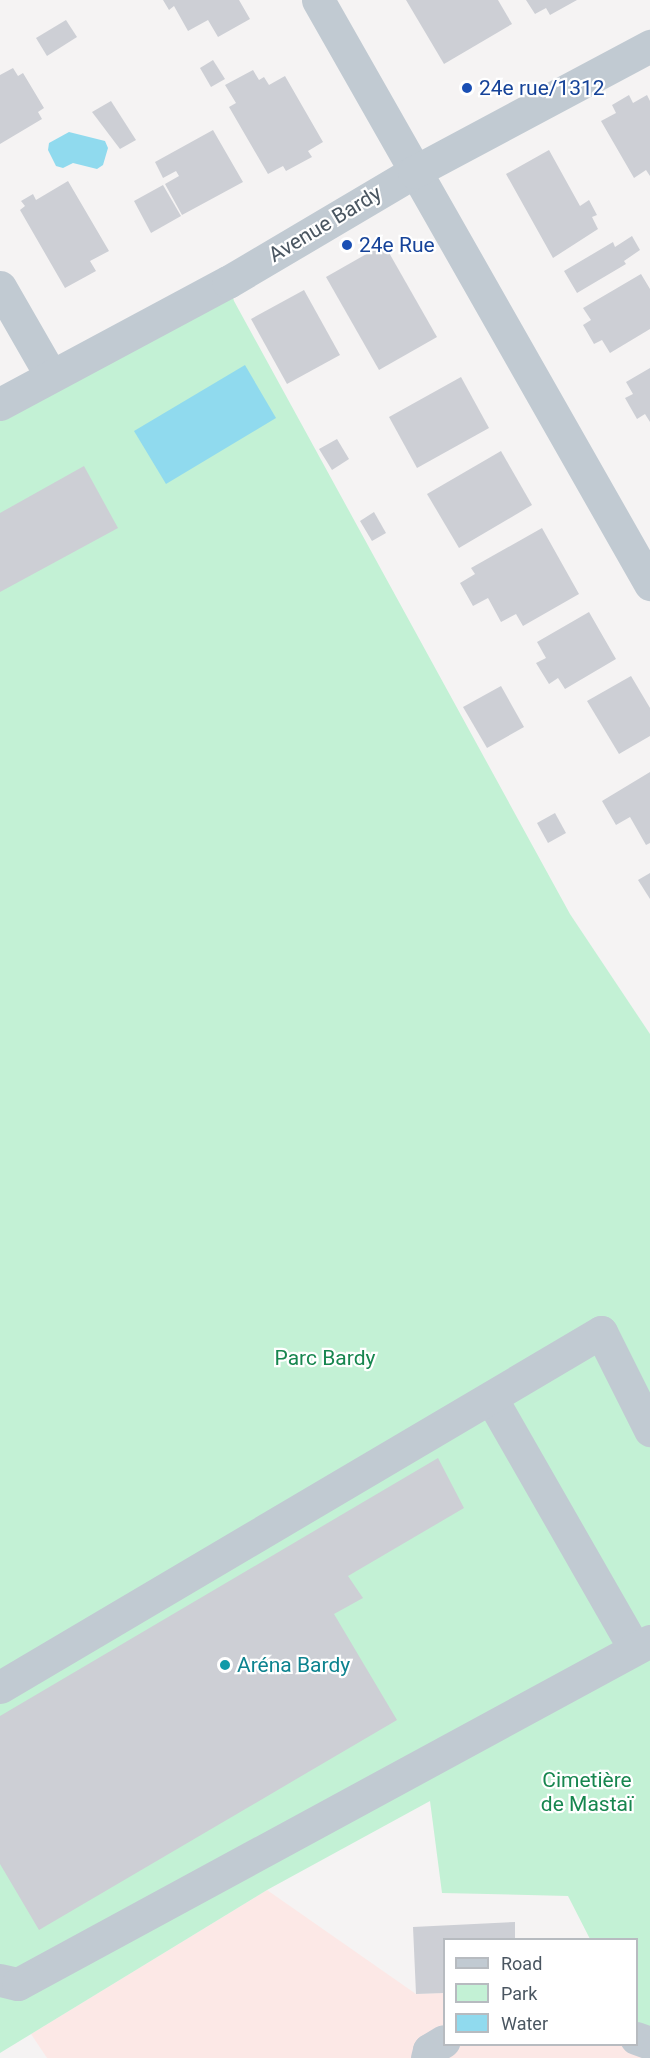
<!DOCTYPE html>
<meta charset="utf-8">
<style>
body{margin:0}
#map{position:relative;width:650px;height:2058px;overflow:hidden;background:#f5f3f3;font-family:Roboto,sans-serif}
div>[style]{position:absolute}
.medical>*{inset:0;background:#fce8e6}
.green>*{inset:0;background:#c3f1d5}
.water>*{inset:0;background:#90daee}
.building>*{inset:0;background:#cdcfd5}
.minor>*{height:33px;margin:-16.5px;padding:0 16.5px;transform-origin:16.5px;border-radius:16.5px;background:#c1cad2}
.dots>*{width:16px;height:16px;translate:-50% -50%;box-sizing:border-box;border:3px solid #fff;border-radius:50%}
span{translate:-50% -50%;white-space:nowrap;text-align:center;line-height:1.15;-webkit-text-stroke:4.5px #fff;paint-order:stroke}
.transit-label{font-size:21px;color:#164399}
.left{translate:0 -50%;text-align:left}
.street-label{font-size:21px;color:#4a5661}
.park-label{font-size:21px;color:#17864f}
.culture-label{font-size:21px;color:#0d838f}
.legend{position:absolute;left:443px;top:1938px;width:195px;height:108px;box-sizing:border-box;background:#fff;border:2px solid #b7bbc0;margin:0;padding:8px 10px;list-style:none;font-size:18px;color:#4a5661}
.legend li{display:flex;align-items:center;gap:12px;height:30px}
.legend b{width:30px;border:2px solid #b7bbc0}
</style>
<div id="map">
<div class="medical">
<i style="clip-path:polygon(267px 1890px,416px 1994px,444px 1993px,444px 2044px,636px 2044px,650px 2058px,47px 2058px,31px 2034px)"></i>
</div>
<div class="green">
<i style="clip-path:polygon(228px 282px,234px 301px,570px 914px,650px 1034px,650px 2032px,637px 2026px,636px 1940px,590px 1939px,568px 1896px,442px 1893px,430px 1801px,267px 1890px,0 2053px,0 404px)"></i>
</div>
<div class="water">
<i style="clip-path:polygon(69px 132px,105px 141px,108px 148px,103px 165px,97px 169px,73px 163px,63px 168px,56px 166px,48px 150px,49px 143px)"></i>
<i style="clip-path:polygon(245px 365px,276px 418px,166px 484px,134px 431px)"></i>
</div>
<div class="building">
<i style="clip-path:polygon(163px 0,239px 0,250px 19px,218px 37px,208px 20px,188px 31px,174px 6px,169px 10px)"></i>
<i style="clip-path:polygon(406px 0,498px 0,512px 24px,444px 64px)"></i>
<i style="clip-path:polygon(526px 0,577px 0,550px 15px,546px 8px,535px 14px)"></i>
<i style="clip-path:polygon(66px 20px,77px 37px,47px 56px,36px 38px)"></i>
<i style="clip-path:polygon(213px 60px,225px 79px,211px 87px,200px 68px)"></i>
<i style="clip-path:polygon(13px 68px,18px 76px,23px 73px,44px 108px,38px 112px,42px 119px,0 144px,0 75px)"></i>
<i style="clip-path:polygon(253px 70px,259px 80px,264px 77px,269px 85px,285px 76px,323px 142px,308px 151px,312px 157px,286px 171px,283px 166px,268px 174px,229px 107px,236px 103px,225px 85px)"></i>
<i style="clip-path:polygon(629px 95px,633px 103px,647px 95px,650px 101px,650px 176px,646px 170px,634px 178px,601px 121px,616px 113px,612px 105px)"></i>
<i style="clip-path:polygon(111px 101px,136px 140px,120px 149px,92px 112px)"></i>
<i style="clip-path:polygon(213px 130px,243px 182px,182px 215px,165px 184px,179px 176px,176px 171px,163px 178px,155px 162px)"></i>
<i style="clip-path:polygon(549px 150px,580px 206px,589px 200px,597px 215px,592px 217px,598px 229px,553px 258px,506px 174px)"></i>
<i style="clip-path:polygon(68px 181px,109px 251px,90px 261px,96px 271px,65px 288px,20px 210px,25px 206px,21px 201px,33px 194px,36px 200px)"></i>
<i style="clip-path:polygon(163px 185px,181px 216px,151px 233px,134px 201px)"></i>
<i style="clip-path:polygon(632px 236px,640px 250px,624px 261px,626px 264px,577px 293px,564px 271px,613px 242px,615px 247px)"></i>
<i style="clip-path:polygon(384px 244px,437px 337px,379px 370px,326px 277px)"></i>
<i style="clip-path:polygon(641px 274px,650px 289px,650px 329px,610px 353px,602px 340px,594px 344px,583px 325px,591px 320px,583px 308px)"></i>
<i style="clip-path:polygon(304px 290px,340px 355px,287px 384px,251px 319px)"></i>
<i style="clip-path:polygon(650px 368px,650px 422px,645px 414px,637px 419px,625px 398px,633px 394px,626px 382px)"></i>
<i style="clip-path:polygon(461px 377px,489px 428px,417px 468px,389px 417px)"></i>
<i style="clip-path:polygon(337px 439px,349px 459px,332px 470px,319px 449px)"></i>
<i style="clip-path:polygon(501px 451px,532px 505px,459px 548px,427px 494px)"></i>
<i style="clip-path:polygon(84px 466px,118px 528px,0 592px,0 513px)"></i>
<i style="clip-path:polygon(374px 512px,386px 533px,372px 541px,360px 521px)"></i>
<i style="clip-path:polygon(542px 528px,579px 594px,523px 626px,516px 614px,501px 622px,488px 598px,473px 606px,460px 583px,475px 574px,471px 568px)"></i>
<i style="clip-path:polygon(589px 612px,616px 659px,565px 689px,558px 678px,549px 684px,536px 663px,546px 658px,537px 642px)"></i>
<i style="clip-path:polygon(631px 676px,650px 708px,650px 736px,619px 754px,587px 701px)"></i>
<i style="clip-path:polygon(501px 686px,524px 727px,487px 748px,463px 707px)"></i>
<i style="clip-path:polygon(650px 772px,650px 843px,646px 845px,630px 817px,616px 825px,602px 801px)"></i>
<i style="clip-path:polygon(555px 813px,566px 833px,548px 843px,537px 823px)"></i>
<i style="clip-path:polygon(650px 873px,650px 899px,638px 880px)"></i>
<i style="clip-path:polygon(438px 1458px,464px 1508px,348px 1576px,363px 1598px,334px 1614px,397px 1720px,39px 1930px,0 1864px,0 1716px)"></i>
<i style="clip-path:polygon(515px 1922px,515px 1940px,444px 1940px,444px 1993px,416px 1994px,413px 1927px)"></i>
</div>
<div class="minor">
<i style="left:318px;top:0;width:672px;rotate:60.38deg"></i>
<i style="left:0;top:287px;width:100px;rotate:60.1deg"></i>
<i style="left:0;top:404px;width:259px;rotate:-28.2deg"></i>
<i style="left:228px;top:282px;width:216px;rotate:-30.6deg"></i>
<i style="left:414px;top:172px;width:268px;rotate:-28.1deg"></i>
<i style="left:491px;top:1398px;width:289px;rotate:60.2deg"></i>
<i style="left:0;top:1687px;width:698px;rotate:-30.57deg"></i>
<i style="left:601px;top:1332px;width:110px;rotate:63.4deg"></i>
<i style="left:0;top:1980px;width:18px;rotate:13deg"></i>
<i style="left:18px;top:1984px;width:719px;rotate:-28.49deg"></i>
<i style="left:636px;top:2038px;width:15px;rotate:20deg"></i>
<i style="left:427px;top:2058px;width:8px;rotate:-76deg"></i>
<i style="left:429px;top:2050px;width:17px;rotate:-31deg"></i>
</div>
<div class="dots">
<i style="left:467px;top:88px;background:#1a4fb4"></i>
<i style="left:347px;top:245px;background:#1a4fb4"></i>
<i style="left:225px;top:1665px;background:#0f9aa8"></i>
</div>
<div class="transit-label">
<span class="left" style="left:479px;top:88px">24e rue/1312</span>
<span class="left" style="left:359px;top:245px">24e Rue</span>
</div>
<div class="street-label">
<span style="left:325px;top:224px;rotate:-31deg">Avenue Bardy</span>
</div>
<div class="park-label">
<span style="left:325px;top:1358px">Parc Bardy</span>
<span style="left:587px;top:1792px">Cimetière<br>de Mastaï</span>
</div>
<div class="culture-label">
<span class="left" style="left:237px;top:1665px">Aréna Bardy</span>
</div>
<ul class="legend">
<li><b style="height:8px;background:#c1cad2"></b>Road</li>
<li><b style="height:16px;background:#c3f1d5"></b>Park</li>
<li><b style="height:16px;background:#90daee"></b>Water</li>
</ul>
</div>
